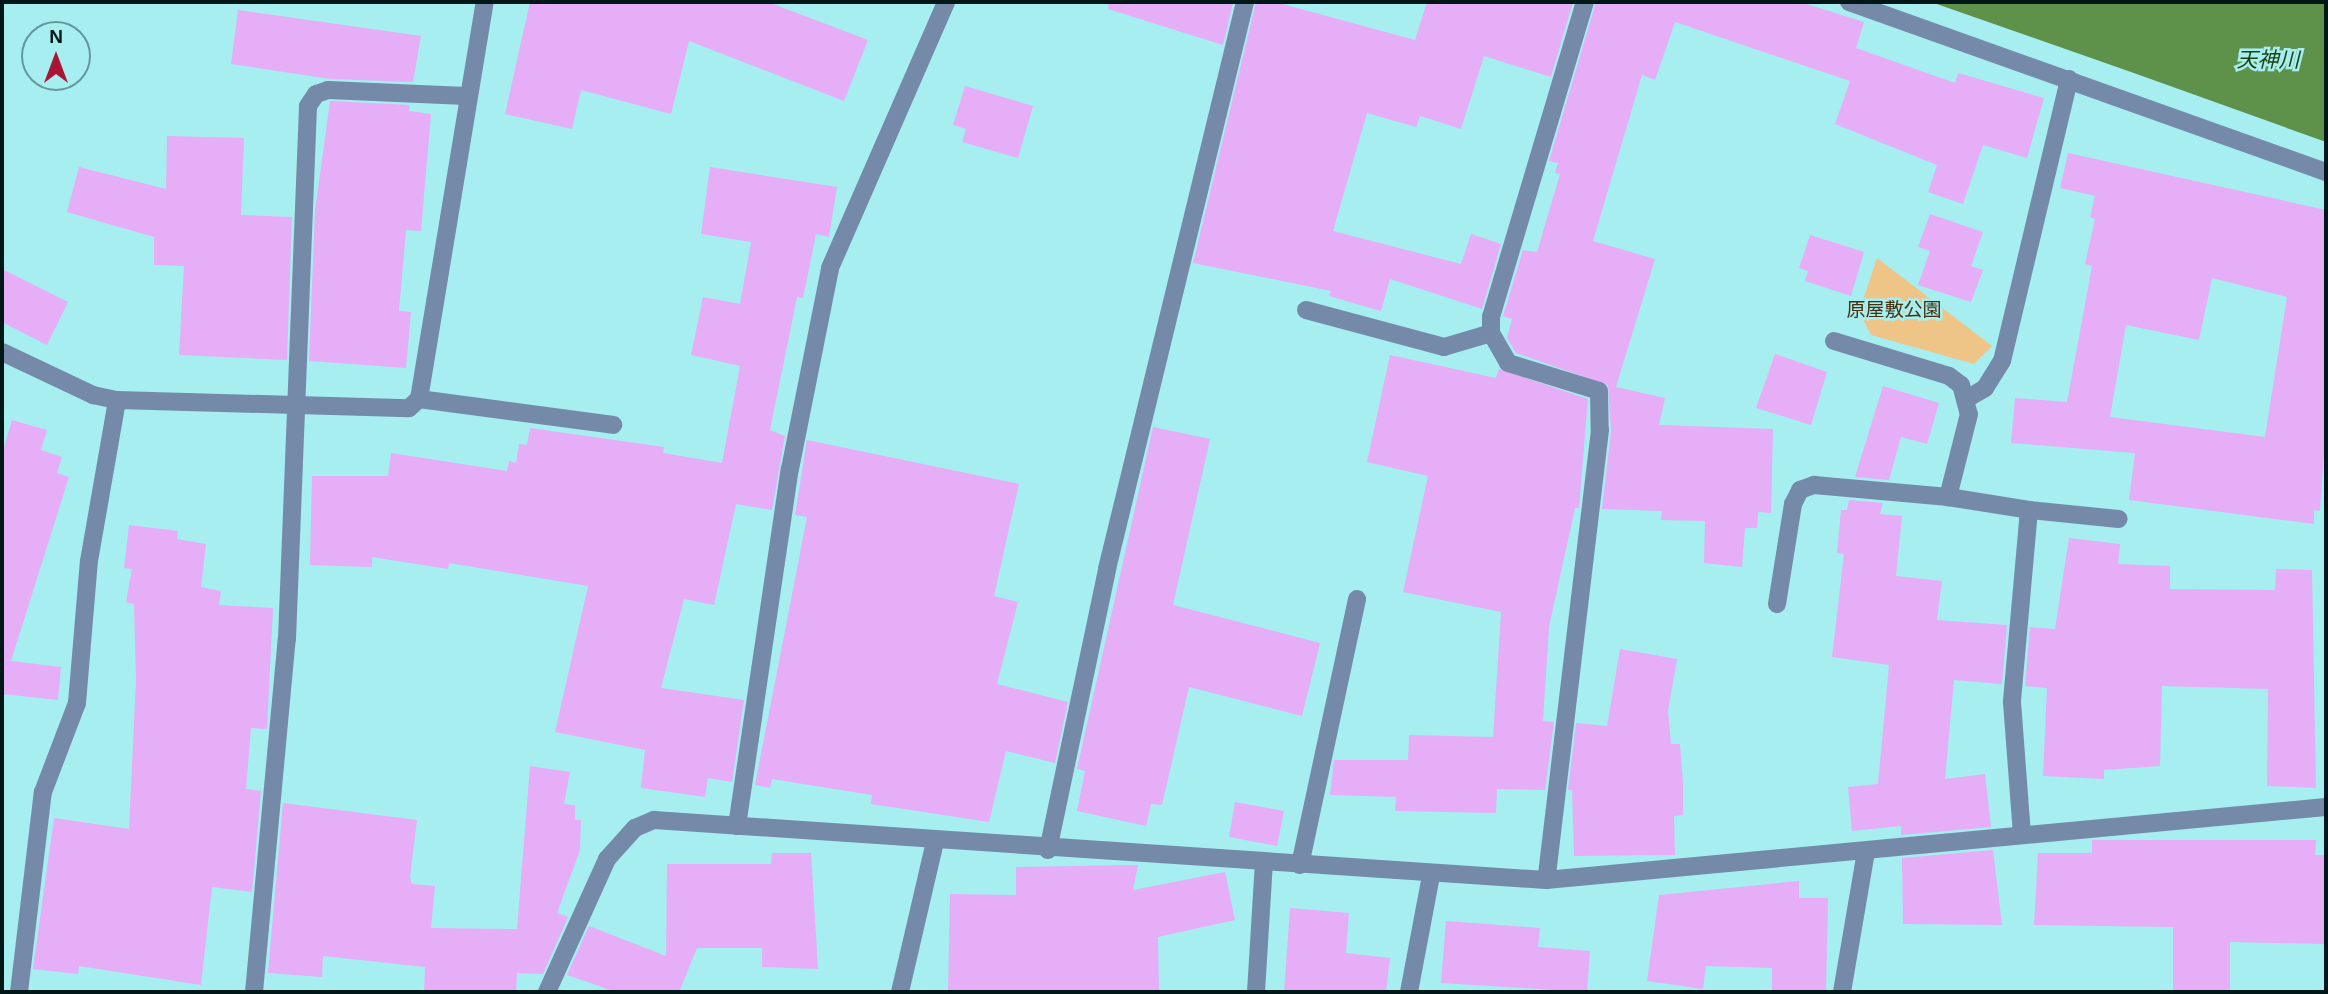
<!DOCTYPE html>
<meta charset="utf-8">
<style>
body{margin:0}
#map{position:relative;width:2328px;height:994px;overflow:hidden;background:#a7eef0;font-family:Helvetica,"Noto Sans JP",sans-serif}
div>[style]{position:absolute}
.green>*{inset:0;background:#eec586}
.water>*{inset:0;background:#5e924a}
.building>*{inset:0;background:#e5aef7}
.lane>*{height:18px;margin:-9px;padding:0 9px;transform-origin:9px;border-radius:9px;background:#758aa9}
.street>*{height:18px;margin:-9px;padding:0 9px;transform-origin:9px;border-radius:9px;background:#758aa9}
span{translate:-50% -50%;white-space:nowrap;text-align:center;line-height:1.15;-webkit-text-stroke:5px #a7eef0;paint-order:stroke}
.park-label{font-size:19px;color:#45300c}
.water-label{font-size:21px;color:#1e420f;font-style:italic}
.frame{position:absolute;inset:0;border:4px solid #001718;pointer-events:none}
.north{position:absolute;left:21px;top:21px;width:70px;height:70px;box-sizing:border-box;background:#a7eef0;border:2px solid #64989a;border-radius:50%;rotate:0deg;font-size:19px;font-weight:700;line-height:28px;text-align:center;color:#001718}
.north::after{content:'';display:block;margin:auto;width:24px;height:32px;background:#ab1535;clip-path:polygon(50% 0,100% 100%,50% 72%,0 100%)}
</style>
<div id="map">
<div class="green">
<i style="clip-path:polygon(1877px 258px,1992px 346px,1974px 364px,1871px 335px,1859px 312px)"></i>
</div>
<div class="water">
<i style="clip-path:polygon(1931px 2px,2326px 2px,2326px 142px,2131px 72px)"></i>
</div>
<div class="building">
<i style="clip-path:polygon(530px 2px,768px 2px,868px 40px,844px 101px,689px 41px,671px 114px,581px 90px,572px 129px,505px 114px)"></i>
<i style="clip-path:polygon(1109px 2px,1233px 2px,1223px 45px,1108px 9px)"></i>
<i style="clip-path:polygon(1256px 2px,1275px 2px,1415px 40px,1427px 2px,1573px 2px,1551px 77px,1484px 56px,1461px 129px,1420px 116px,1416px 127px,1367px 113px,1333px 231px,1461px 264px,1471px 234px,1501px 244px,1482px 309px,1390px 279px,1381px 311px,1329px 296px,1331px 291px,1193px 263px)"></i>
<i style="clip-path:polygon(1596px 2px,1800px 2px,1864px 22px,1856px 48px,1955px 83px,1958px 73px,2044px 98px,2027px 158px,1983px 145px,1963px 204px,1928px 192px,1937px 165px,1835px 124px,1850px 81px,1675px 22px,1655px 80px,1642px 75px,1593px 241px,1655px 259px,1616px 387px,1665px 398px,1659px 425px,1773px 429px,1771px 513px,1758px 512px,1757px 528px,1745px 528px,1742px 567px,1704px 563px,1705px 521px,1661px 520px,1662px 511px,1602px 509px,1611px 431px,1608px 385px,1516px 353px,1507px 338px,1512px 319px,1503px 316px,1523px 250px,1537px 252px,1560px 174px,1555px 173px,1558px 163px,1549px 161px)"></i>
<i style="clip-path:polygon(238px 10px,421px 36px,413px 82px,331px 79px,231px 64px)"></i>
<i style="clip-path:polygon(965px 86px,1033px 106px,1018px 158px,962px 142px,966px 129px,953px 125px)"></i>
<i style="clip-path:polygon(330px 101px,410px 105px,409px 111px,431px 114px,421px 231px,406px 230px,399px 311px,411px 312px,406px 368px,309px 361px,315px 211px)"></i>
<i style="clip-path:polygon(167px 136px,244px 138px,241px 215px,292px 217px,287px 360px,179px 355px,184px 266px,154px 265px,154px 237px,67px 212px,79px 167px,166px 189px)"></i>
<i style="clip-path:polygon(evenodd,2068px 153px,2326px 210px,2326px 422px,2320px 511px,2314px 510px,2314px 524px,2129px 500px,2135px 453px,2011px 443px,2015px 398px,2067px 402px,2092px 266px,2085px 264px,2095px 219px,2090px 217px,2095px 196px,2060px 188px,2068px 153px,2212px 278px,2287px 297px,2265px 437px,2110px 417px,2126px 325px,2199px 340px,2212px 278px)"></i>
<i style="clip-path:polygon(710px 167px,837px 187px,829px 237px,816px 234px,803px 298px,797px 297px,770px 430px,785px 436px,772px 510px,736px 504px,714px 605px,684px 599px,661px 688px,744px 700px,732px 782px,708px 778px,705px 797px,641px 788px,645px 750px,555px 732px,588px 586px,449px 563px,448px 569px,372px 557px,372px 567px,310px 565px,312px 476px,388px 476px,391px 453px,507px 471px,509px 461px,516px 463px,519px 444px,527px 445px,530px 428px,664px 447px,663px 453px,722px 463px,740px 366px,691px 355px,703px 297px,740px 304px,751px 242px,701px 234px)"></i>
<i style="clip-path:polygon(1930px 214px,1983px 232px,1971px 266px,1983px 270px,1971px 302px,1918px 285px,1930px 251px,1918px 247px)"></i>
<i style="clip-path:polygon(1810px 235px,1864px 252px,1851px 296px,1805px 281px,1808px 271px,1799px 268px)"></i>
<i style="clip-path:polygon(2px 269px,68px 302px,47px 345px,2px 322px)"></i>
<i style="clip-path:polygon(1775px 354px,1827px 372px,1811px 425px,1756px 408px)"></i>
<i style="clip-path:polygon(1390px 355px,1496px 378px,1499px 369px,1588px 399px,1579px 508px,1575px 508px,1549px 627px,1543px 721px,1554px 722px,1545px 790px,1497px 789px,1496px 813px,1395px 811px,1396px 797px,1330px 795px,1334px 760px,1408px 760px,1409px 735px,1493px 737px,1501px 612px,1403px 592px,1428px 476px,1367px 462px)"></i>
<i style="clip-path:polygon(1883px 386px,1939px 403px,1927px 444px,1901px 437px,1889px 480px,1855px 477px)"></i>
<i style="clip-path:polygon(12px 420px,47px 430px,41px 450px,62px 457px,57px 473px,69px 477px,11px 661px,61px 667px,58px 700px,2px 694px,2px 454px)"></i>
<i style="clip-path:polygon(1153px 427px,1210px 439px,1173px 605px,1320px 643px,1302px 716px,1189px 687px,1162px 805px,1151px 804px,1146px 826px,1077px 811px,1085px 771px,1077px 769px)"></i>
<i style="clip-path:polygon(807px 440px,1019px 484px,994px 596px,1018px 602px,997px 684px,1068px 702px,1055px 763px,1006px 751px,989px 822px,871px 804px,872px 795px,772px 779px,770px 788px,755px 785px,807px 517px,795px 515px)"></i>
<i style="clip-path:polygon(1849px 500px,1883px 503px,1880px 514px,1902px 516px,1896px 576px,1942px 581px,1937px 620px,2007px 625px,2002px 684px,1954px 680px,1945px 779px,1985px 774px,1991px 827px,1901px 835px,1901px 826px,1852px 831px,1848px 787px,1878px 784px,1889px 665px,1832px 657px,1844px 554px,1837px 553px,1841px 510px,1847px 510px)"></i>
<i style="clip-path:polygon(129px 525px,178px 531px,177px 539px,206px 544px,201px 587px,221px 591px,219px 605px,273px 608px,267px 729px,251px 728px,246px 789px,261px 791px,252px 892px,212px 887px,201px 985px,79px 966px,78px 974px,33px 969px,54px 818px,129px 829px,136px 679px,134px 604px,126px 602px,132px 569px,124px 568px)"></i>
<i style="clip-path:polygon(2069px 538px,2120px 544px,2118px 564px,2170px 566px,2170px 589px,2275px 590px,2276px 569px,2312px 570px,2316px 788px,2267px 786px,2268px 689px,2162px 686px,2160px 766px,2104px 770px,2104px 779px,2043px 776px,2047px 688px,2025px 686px,2030px 627px,2055px 629px)"></i>
<i style="clip-path:polygon(1620px 649px,1677px 659px,1668px 711px,1671px 744px,1680px 744px,1683px 782px,1683px 815px,1674px 816px,1675px 855px,1574px 856px,1572px 790px,1568px 790px,1576px 723px,1607px 726px)"></i>
<i style="clip-path:polygon(530px 766px,570px 772px,564px 804px,575px 805px,575px 820px,581px 820px,580px 850px,557px 913px,568px 917px,543px 974px,517px 973px,516px 992px,424px 992px,425px 967px,323px 956px,322px 977px,268px 973px,283px 803px,417px 820px,410px 877px,412px 884px,435px 886px,431px 928px,517px 929px)"></i>
<i style="clip-path:polygon(1235px 802px,1284px 811px,1277px 846px,1229px 837px)"></i>
<i style="clip-path:polygon(2092px 840px,2316px 840px,2315px 855px,2326px 855px,2326px 944px,2230px 942px,2230px 992px,2173px 992px,2173px 927px,2034px 925px,2038px 853px,2092px 853px)"></i>
<i style="clip-path:polygon(1993px 850px,2002px 925px,1903px 924px,1902px 858px)"></i>
<i style="clip-path:polygon(772px 853px,811px 853px,818px 969px,762px 967px,762px 948px,697px 948px,679px 992px,616px 992px,567px 975px,589px 926px,666px 956px,667px 864px,771px 864px)"></i>
<i style="clip-path:polygon(1138px 865px,1133px 890px,1225px 872px,1235px 920px,1158px 937px,1159px 992px,948px 992px,950px 894px,1016px 895px,1016px 867px)"></i>
<i style="clip-path:polygon(1799px 881px,1799px 898px,1828px 898px,1826px 992px,1772px 992px,1772px 968px,1706px 966px,1703px 989px,1647px 981px,1659px 895px)"></i>
<i style="clip-path:polygon(1290px 908px,1349px 913px,1346px 953px,1390px 958px,1386px 992px,1284px 992px)"></i>
<i style="clip-path:polygon(1446px 921px,1540px 928px,1538px 947px,1590px 951px,1587px 992px,1441px 983px)"></i>
</div>
<div class="lane">
<i style="left:1300px;top:865px;width:272px;rotate:-77.9deg"></i>
<i style="left:900px;top:992px;width:154px;rotate:-76.9deg"></i>
<i style="left:1409px;top:992px;width:118px;rotate:-79.3deg"></i>
</div>
<div class="street">
<i style="left:1849px;top:2px;width:506px;rotate:19.62deg"></i>
<i style="left:1306px;top:310px;width:143px;rotate:15deg"></i>
<i style="left:1444px;top:347px;width:49px;rotate:-16.6deg"></i>
<i style="left:1491px;top:333px;width:16px;rotate:-90deg"></i>
<i style="left:1491px;top:317px;width:329px;rotate:-73.4deg"></i>
<i style="left:1491px;top:333px;width:34px;rotate:60deg"></i>
<i style="left:1508px;top:363px;width:95px;rotate:17.1deg"></i>
<i style="left:1599px;top:391px;width:39px;rotate:89deg"></i>
<i style="left:1600px;top:430px;width:453px;rotate:96.8deg"></i>
<i style="left:1834px;top:341px;width:120px;rotate:16.9deg"></i>
<i style="left:1949px;top:376px;width:15px;rotate:37deg"></i>
<i style="left:1961px;top:385px;width:30px;rotate:75deg"></i>
<i style="left:1969px;top:414px;width:86px;rotate:104.2deg"></i>
<i style="left:1948px;top:497px;width:82px;rotate:9.1deg"></i>
<i style="left:2029px;top:510px;width:193px;rotate:95.1deg"></i>
<i style="left:2012px;top:702px;width:132px;rotate:85.7deg"></i>
<i style="left:2px;top:352px;width:101px;rotate:25.3deg"></i>
<i style="left:93px;top:395px;width:25px;rotate:12deg"></i>
<i style="left:117px;top:400px;width:292px;rotate:1.6deg"></i>
<i style="left:409px;top:408px;width:13px;rotate:-42deg"></i>
<i style="left:419px;top:399px;width:402px;rotate:-80.6deg"></i>
<i style="left:1968px;top:398px;width:20px;rotate:-30deg"></i>
<i style="left:1985px;top:388px;width:32px;rotate:-58deg"></i>
<i style="left:2002px;top:361px;width:290px;rotate:-76.6deg"></i>
<i style="left:419px;top:399px;width:196px;rotate:7.6deg"></i>
<i style="left:2029px;top:510px;width:90px;rotate:5.7deg"></i>
<i style="left:1777px;top:604px;width:101px;rotate:-80.9deg"></i>
<i style="left:1793px;top:504px;width:16px;rotate:-63deg"></i>
<i style="left:1800px;top:490px;width:15px;rotate:-20deg"></i>
<i style="left:1814px;top:485px;width:135px;rotate:5.1deg"></i>
<i style="left:737px;top:826px;width:361px;rotate:-81.6deg"></i>
<i style="left:790px;top:469px;width:205px;rotate:-78.7deg"></i>
<i style="left:830px;top:268px;width:290px;rotate:-66.4deg"></i>
<i style="left:1048px;top:850px;width:287px;rotate:-78.1deg"></i>
<i style="left:1107px;top:569px;width:584px;rotate:-76.32deg"></i>
<i style="left:19px;top:992px;width:201px;rotate:-83.2deg"></i>
<i style="left:43px;top:792px;width:95px;rotate:-69.1deg"></i>
<i style="left:77px;top:703px;width:143px;rotate:-85.2deg"></i>
<i style="left:89px;top:561px;width:163px;rotate:-80.1deg"></i>
<i style="left:254px;top:992px;width:355px;rotate:-84.7deg"></i>
<i style="left:287px;top:639px;width:533px;rotate:-87.74deg"></i>
<i style="left:308px;top:106px;width:14px;rotate:-56deg"></i>
<i style="left:316px;top:94px;width:13px;rotate:-18deg"></i>
<i style="left:328px;top:90px;width:138px;rotate:2.5deg"></i>
<i style="left:547px;top:992px;width:146px;rotate:-65.7deg"></i>
<i style="left:607px;top:859px;width:42px;rotate:-47.9deg"></i>
<i style="left:635px;top:828px;width:21px;rotate:-23deg"></i>
<i style="left:654px;top:820px;width:894px;rotate:3.85deg"></i>
<i style="left:1546px;top:880px;width:783px;rotate:-5.35deg"></i>
<i style="left:1256px;top:992px;width:129px;rotate:-86.5deg"></i>
<i style="left:1842px;top:992px;width:143px;rotate:-80.3deg"></i>
</div>
<div class="park-label">
<span style="left:1894px;top:310px">原屋敷公園</span>
</div>
<div class="water-label">
<span style="left:2268px;top:60px">天神川</span>
</div>
<div class="frame"></div>
<div class="north">N</div>
</div>
